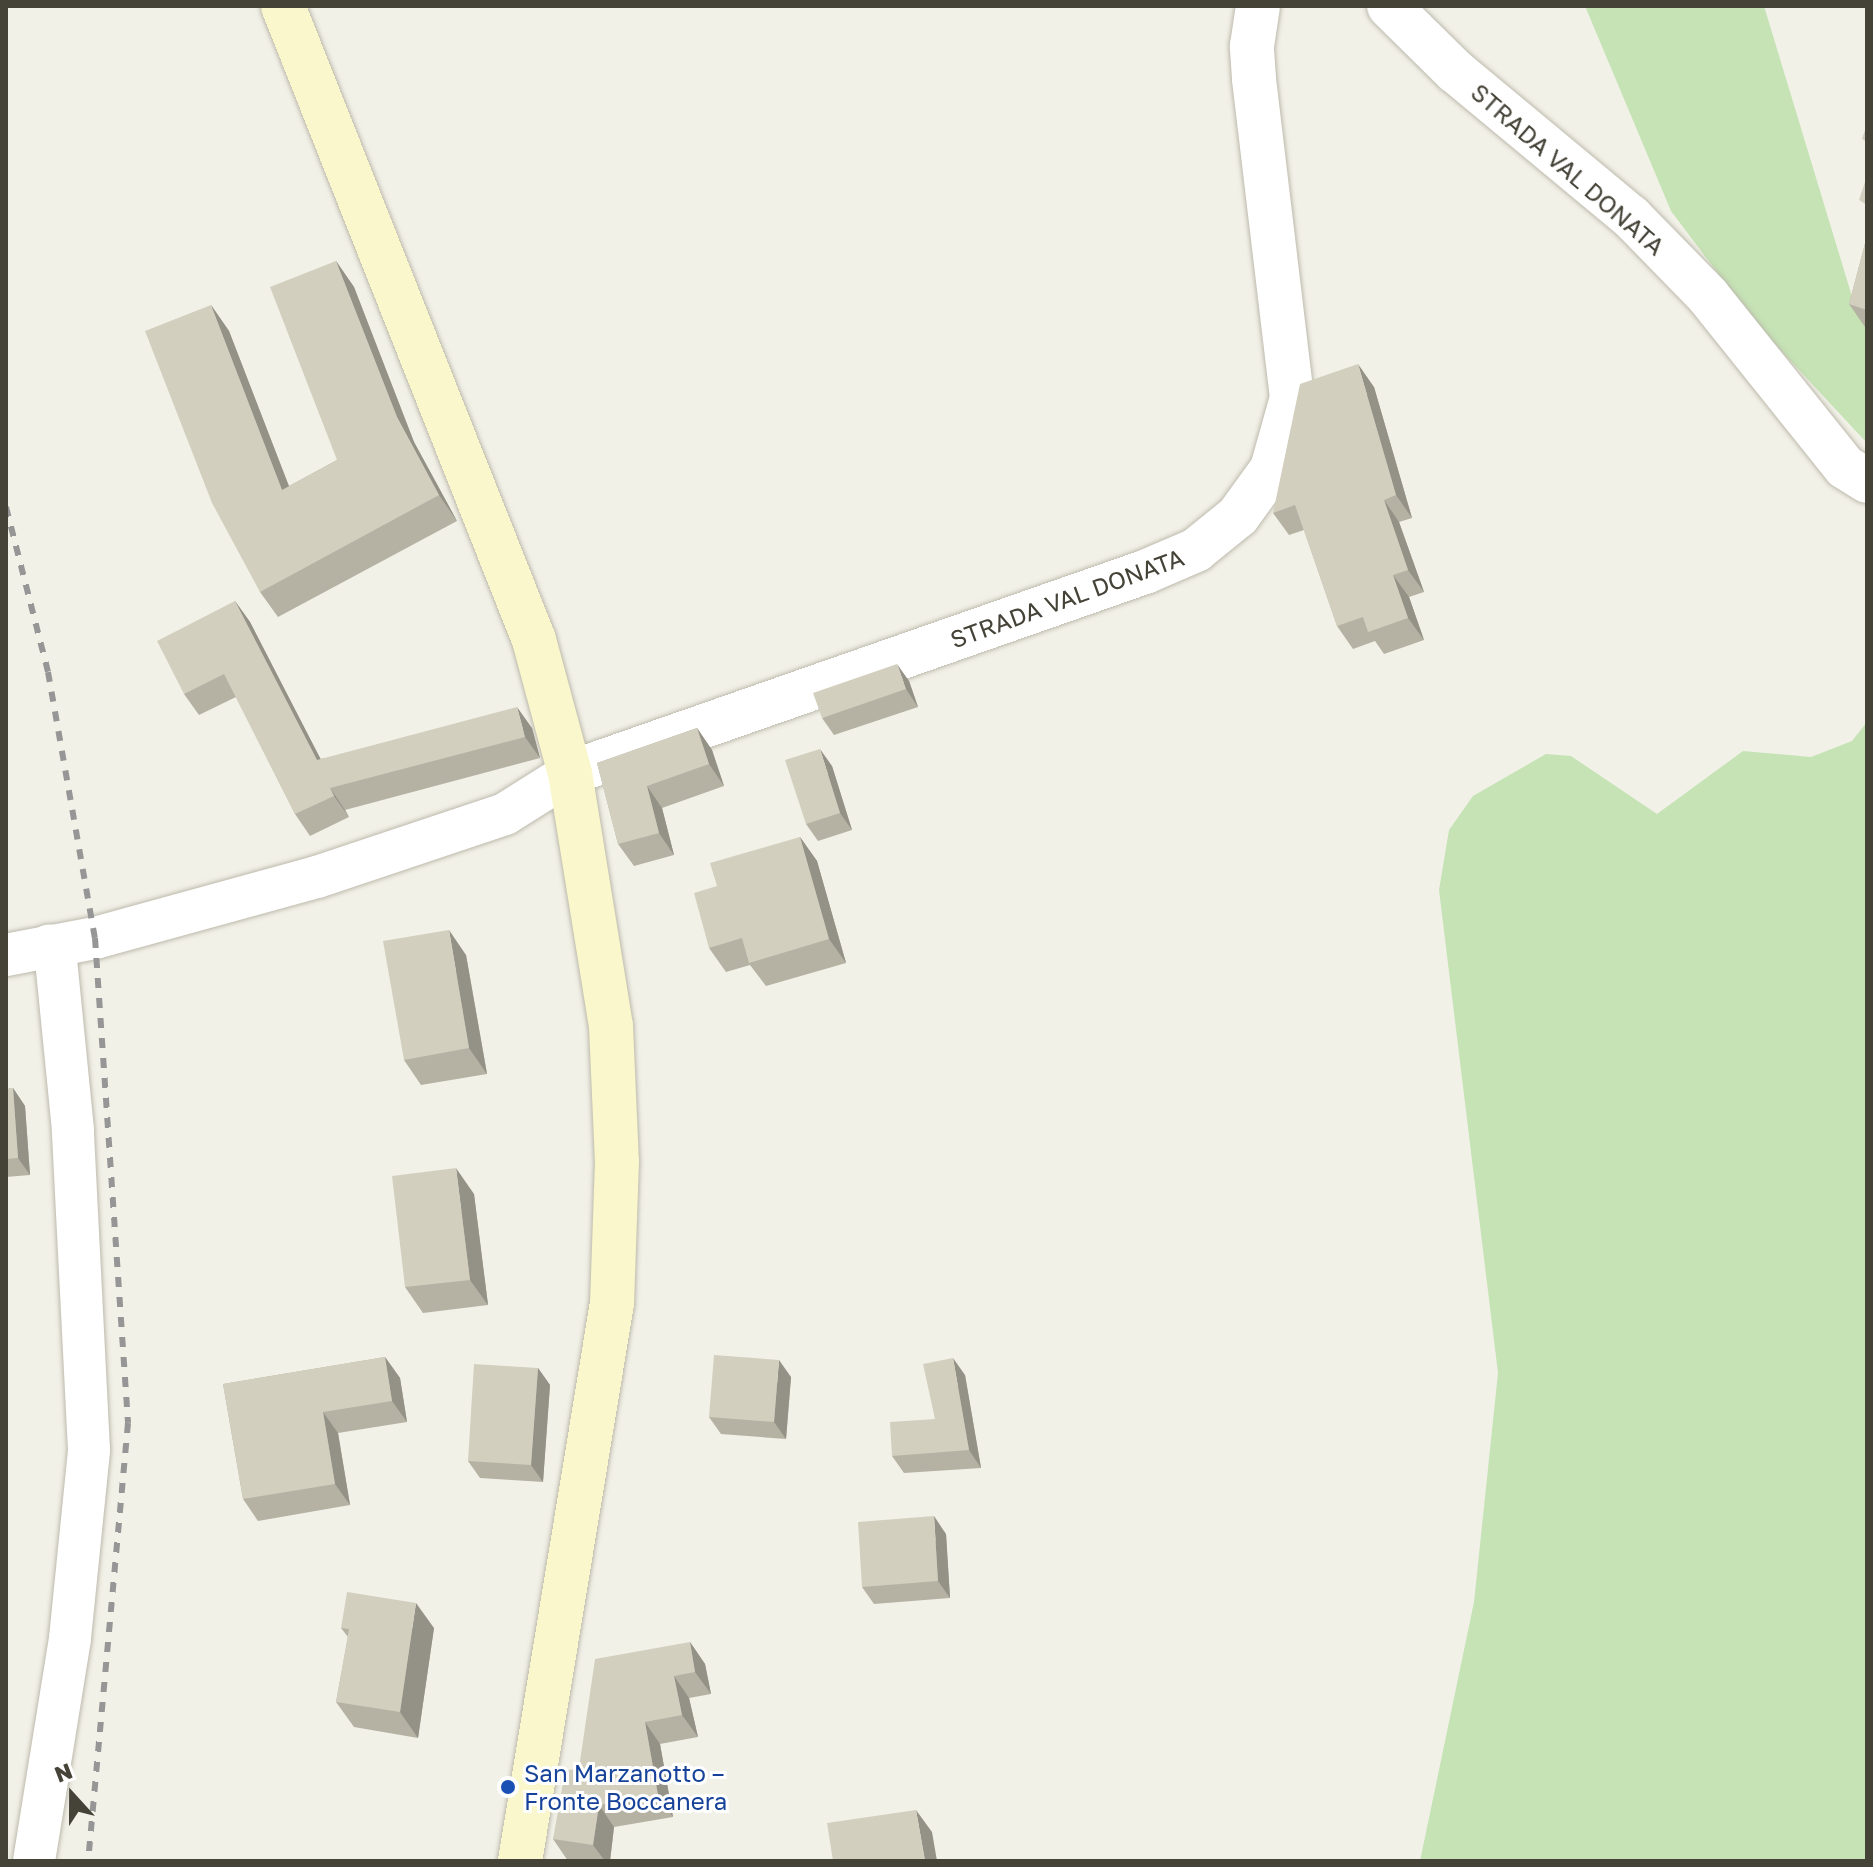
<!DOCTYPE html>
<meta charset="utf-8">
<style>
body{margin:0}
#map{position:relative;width:1873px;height:1867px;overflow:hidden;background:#f2f1e8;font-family:"Golos Text",sans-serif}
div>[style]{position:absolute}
.green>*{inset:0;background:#c5e3b5}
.roads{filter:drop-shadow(0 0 2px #bdbaac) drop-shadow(0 0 2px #bdbaac)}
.minor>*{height:42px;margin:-21px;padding:0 21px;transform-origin:21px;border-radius:21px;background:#fff}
.tertiary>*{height:44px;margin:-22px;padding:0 22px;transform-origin:22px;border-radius:22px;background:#fff}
.secondary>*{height:44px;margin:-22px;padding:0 22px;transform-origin:22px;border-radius:22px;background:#f9f7cb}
.rail>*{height:6px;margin-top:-3px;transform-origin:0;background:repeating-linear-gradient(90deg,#969696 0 10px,transparent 0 20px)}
.wall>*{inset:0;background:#b5b2a4}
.shaded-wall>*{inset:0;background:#949186}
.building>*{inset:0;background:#d3cfbf}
.dots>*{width:22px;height:22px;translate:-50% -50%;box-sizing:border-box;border:4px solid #fff;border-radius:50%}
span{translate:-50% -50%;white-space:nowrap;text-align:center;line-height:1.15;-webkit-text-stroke:6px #fff;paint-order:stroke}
.street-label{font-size:24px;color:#454338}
.transit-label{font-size:24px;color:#164399}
.left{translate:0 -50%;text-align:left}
.frame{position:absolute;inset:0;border:8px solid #454338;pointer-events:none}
.north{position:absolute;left:32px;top:1755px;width:80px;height:80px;-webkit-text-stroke:6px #fff;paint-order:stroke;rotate:339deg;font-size:22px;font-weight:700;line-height:32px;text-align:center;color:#454338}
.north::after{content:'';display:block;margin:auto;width:28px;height:36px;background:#454338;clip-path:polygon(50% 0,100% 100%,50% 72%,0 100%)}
</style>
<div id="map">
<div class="green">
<i style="clip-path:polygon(1585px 6px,1764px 6px,1857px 313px,1867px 325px,1867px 443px,1756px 324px,1671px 211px)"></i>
<i style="clip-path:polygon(1867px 722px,1867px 1861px,1420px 1861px,1474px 1602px,1498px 1373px,1439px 890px,1449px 830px,1473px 796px,1546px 754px,1571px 756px,1657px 814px,1743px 751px,1811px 757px,1852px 741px)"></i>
</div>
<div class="roads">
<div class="minor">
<i style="left:6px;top:955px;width:91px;rotate:-10.8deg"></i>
<i style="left:95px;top:938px;width:230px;rotate:-15.4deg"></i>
<i style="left:317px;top:877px;width:198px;rotate:-18.5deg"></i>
<i style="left:505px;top:814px;width:77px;rotate:-32.2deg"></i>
<i style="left:34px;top:1861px;width:226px;rotate:-80.8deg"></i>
<i style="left:70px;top:1638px;width:189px;rotate:-84.2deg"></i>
<i style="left:89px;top:1450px;width:320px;rotate:-92.9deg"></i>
<i style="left:73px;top:1130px;width:170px;rotate:-95.7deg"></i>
<i style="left:56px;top:961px;width:17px;rotate:-114deg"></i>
</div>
<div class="tertiary">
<i style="left:1389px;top:6px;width:93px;rotate:44.6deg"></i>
<i style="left:1455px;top:71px;width:229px;rotate:39.7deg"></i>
<i style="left:1631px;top:217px;width:110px;rotate:45.7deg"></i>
<i style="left:1708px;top:296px;width:219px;rotate:51.3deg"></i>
<i style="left:1845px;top:467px;width:26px;rotate:32deg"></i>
<i style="left:570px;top:773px;width:609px;rotate:-19.27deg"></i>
<i style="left:1145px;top:572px;width:56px;rotate:-23.3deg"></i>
<i style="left:1196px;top:550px;width:54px;rotate:-39deg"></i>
<i style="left:1238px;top:516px;width:58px;rotate:-54.1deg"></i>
<i style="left:1272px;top:469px;width:74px;rotate:-74.3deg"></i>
<i style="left:1292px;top:398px;width:322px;rotate:-96.8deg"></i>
<i style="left:1254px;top:78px;width:32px;rotate:-94deg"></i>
<i style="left:1252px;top:46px;width:40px;rotate:-81.5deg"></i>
</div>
<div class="secondary">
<i style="left:283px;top:6px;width:682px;rotate:68.4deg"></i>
<i style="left:534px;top:640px;width:138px;rotate:74.9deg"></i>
<i style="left:570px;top:773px;width:256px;rotate:80.8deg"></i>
<i style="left:611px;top:1026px;width:135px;rotate:87.5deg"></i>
<i style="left:617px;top:1161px;width:142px;rotate:92deg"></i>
<i style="left:612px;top:1303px;width:566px;rotate:99.36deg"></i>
</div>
</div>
<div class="rail">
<i style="left:6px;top:507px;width:170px;rotate:75.7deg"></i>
<i style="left:48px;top:672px;width:270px;rotate:80deg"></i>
<i style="left:95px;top:938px;width:486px;rotate:86.1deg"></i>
<i style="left:128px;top:1423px;width:440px;rotate:95.2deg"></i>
</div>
<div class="wall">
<i style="clip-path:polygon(1867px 236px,1867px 330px,1849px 304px)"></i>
<i style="clip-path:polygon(336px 261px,354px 287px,414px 442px,457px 521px,278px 617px,260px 592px,211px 305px,229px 331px,289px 486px,337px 460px)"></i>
<i style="clip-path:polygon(1374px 387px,1412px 518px,1399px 522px,1424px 592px,1409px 597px,1424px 640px,1384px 654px,1375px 641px,1353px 649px,1337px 626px,1304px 530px,1289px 535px,1273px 513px)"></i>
<i style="clip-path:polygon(235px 601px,250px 622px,320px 759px,532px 728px,540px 758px,345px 810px,349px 817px,310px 836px,295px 814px,236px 697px,199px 715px,184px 694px)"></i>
<i style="clip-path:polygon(909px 681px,918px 707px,834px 735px,822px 718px)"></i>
<i style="clip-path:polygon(697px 728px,712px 750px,724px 786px,662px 808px,674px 855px,634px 866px,618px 844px,597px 763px)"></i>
<i style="clip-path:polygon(832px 766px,852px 830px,818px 841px,806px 824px)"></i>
<i style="clip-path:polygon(800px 837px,817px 861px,846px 963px,766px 986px,750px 965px,726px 972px,709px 948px,717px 886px)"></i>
<i style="clip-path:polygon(466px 955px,487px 1074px,421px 1085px,404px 1060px)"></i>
<i style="clip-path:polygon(6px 1082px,7px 1089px,13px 1088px,25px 1106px,30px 1175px,6px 1177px)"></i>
<i style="clip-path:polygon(474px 1194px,488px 1305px,423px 1313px,405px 1287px)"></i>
<i style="clip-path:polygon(385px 1357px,400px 1378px,407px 1422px,338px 1433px,350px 1505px,258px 1521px,243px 1499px,223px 1384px)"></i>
<i style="clip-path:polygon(538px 1368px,550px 1385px,543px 1482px,480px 1478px,468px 1461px)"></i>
<i style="clip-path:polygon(965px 1375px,981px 1468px,904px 1473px,892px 1456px,935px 1419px)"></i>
<i style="clip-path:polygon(791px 1377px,786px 1439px,721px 1434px,709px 1417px)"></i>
<i style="clip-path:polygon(946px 1534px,950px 1598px,874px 1604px,862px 1587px)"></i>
<i style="clip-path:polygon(341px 1628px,434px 1628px,418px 1738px,354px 1727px,336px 1702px,348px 1637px)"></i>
<i style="clip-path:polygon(690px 1642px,705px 1664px,711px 1694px,689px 1698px,698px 1737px,660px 1744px,673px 1817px,614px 1827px,610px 1861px,568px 1861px,553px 1839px,579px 1768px)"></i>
</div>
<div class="shaded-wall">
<i style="clip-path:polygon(336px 261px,354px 287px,414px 442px,457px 521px,439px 495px,397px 417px)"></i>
<i style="clip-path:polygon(211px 305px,229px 331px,300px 515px,282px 490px)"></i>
<i style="clip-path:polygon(1358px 364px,1374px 387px,1412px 518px,1396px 495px)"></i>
<i style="clip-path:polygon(1384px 500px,1399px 522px,1424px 592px,1408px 570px)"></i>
<i style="clip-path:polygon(1393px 575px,1409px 597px,1424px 640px,1408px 618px)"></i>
<i style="clip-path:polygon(235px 601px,250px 622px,332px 781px,317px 760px)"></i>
<i style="clip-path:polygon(897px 664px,909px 681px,918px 707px,906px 689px)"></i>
<i style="clip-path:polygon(517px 707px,532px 728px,540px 758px,525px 737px)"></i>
<i style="clip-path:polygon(697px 728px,712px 750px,724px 786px,709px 764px)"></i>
<i style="clip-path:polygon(820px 749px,832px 766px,852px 830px,840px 813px)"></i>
<i style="clip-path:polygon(647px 786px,662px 808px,674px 855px,659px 833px)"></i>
<i style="clip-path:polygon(330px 788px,345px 810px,349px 817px,334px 796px)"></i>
<i style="clip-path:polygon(800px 837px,817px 861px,846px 963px,829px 939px)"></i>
<i style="clip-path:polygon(449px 930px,466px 955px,487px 1074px,469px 1048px)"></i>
<i style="clip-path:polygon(13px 1088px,25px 1106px,30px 1175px,18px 1158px)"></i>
<i style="clip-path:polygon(456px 1168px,474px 1194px,488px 1305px,470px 1280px)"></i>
<i style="clip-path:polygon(385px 1357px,400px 1378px,407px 1422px,392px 1401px)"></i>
<i style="clip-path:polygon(953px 1358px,965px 1375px,981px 1468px,969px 1450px)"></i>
<i style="clip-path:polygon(779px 1360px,791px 1377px,786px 1439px,774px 1422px)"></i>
<i style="clip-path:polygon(538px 1368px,550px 1385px,543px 1482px,531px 1465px)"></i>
<i style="clip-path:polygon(323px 1412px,338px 1433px,350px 1505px,335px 1484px)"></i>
<i style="clip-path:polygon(934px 1516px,946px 1534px,950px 1598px,938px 1581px)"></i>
<i style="clip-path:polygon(416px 1603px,434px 1628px,418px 1738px,400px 1712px)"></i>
<i style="clip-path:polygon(690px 1642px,705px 1664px,711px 1694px,695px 1672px)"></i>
<i style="clip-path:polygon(674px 1676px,689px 1698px,698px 1737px,682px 1715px)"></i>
<i style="clip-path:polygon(645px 1722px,660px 1744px,673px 1817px,658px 1795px)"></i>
<i style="clip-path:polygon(599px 1805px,614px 1827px,610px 1861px,605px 1861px,593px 1845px)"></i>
<i style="clip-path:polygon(916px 1810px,932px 1832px,937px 1861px,925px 1861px)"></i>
</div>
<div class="building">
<i style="clip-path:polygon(1867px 124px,1867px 142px,1862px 139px)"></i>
<i style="clip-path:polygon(1867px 176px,1867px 205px,1859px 200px)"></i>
<i style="clip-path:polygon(1867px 236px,1867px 310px,1849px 304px)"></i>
<i style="clip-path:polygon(336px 261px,397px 417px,439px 495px,260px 592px,212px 503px,145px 331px,211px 305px,282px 490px,337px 460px,270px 287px)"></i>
<i style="clip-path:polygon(1358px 364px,1396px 495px,1384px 500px,1408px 570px,1393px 575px,1408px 618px,1368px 632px,1363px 617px,1337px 626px,1295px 505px,1273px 513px,1300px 384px)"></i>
<i style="clip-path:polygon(235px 601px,317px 760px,517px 707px,525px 737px,330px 788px,334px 796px,295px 814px,224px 674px,184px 694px,157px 641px)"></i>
<i style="clip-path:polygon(897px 664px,906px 689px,822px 718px,813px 693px)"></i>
<i style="clip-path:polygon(697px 728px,709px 764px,647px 786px,659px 833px,618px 844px,597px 763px)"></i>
<i style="clip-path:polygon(820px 749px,840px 813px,806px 824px,785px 760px)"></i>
<i style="clip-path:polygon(800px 837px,829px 939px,749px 963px,742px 938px,709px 948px,694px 893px,717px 886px,710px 863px)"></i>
<i style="clip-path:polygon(449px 930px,469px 1048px,404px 1060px,383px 941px)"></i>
<i style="clip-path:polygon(13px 1088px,18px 1158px,6px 1159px,6px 1089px)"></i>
<i style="clip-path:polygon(456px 1168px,470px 1280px,405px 1287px,392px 1176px)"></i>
<i style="clip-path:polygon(714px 1355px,779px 1360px,774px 1422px,709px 1417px)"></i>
<i style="clip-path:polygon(385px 1357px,392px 1401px,323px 1412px,335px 1484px,243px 1499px,223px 1384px)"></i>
<i style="clip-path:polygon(953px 1358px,969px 1450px,892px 1456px,890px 1422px,935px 1419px,923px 1364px)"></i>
<i style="clip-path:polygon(474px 1364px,538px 1368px,531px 1465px,468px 1461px)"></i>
<i style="clip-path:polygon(934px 1516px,938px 1581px,862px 1587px,858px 1522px)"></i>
<i style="clip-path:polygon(347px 1592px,416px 1603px,400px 1712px,336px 1702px,349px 1629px,341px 1628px)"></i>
<i style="clip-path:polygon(690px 1642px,695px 1672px,674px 1676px,682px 1715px,645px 1722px,658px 1795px,599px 1805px,593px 1845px,553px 1839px,565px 1771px,579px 1768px,595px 1659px)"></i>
<i style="clip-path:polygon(916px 1810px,925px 1861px,833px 1861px,827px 1823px)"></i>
</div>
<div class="dots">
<i style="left:508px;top:1787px;background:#1a4fb4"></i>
</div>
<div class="street-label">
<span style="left:1568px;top:169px;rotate:41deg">STRADA VAL DONATA</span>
<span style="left:1067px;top:598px;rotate:-20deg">STRADA VAL DONATA</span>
</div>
<div class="transit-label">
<span class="left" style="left:524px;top:1787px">San Marzanotto –<br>Fronte Boccanera</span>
</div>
<div class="frame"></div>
<div class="north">N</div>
</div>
